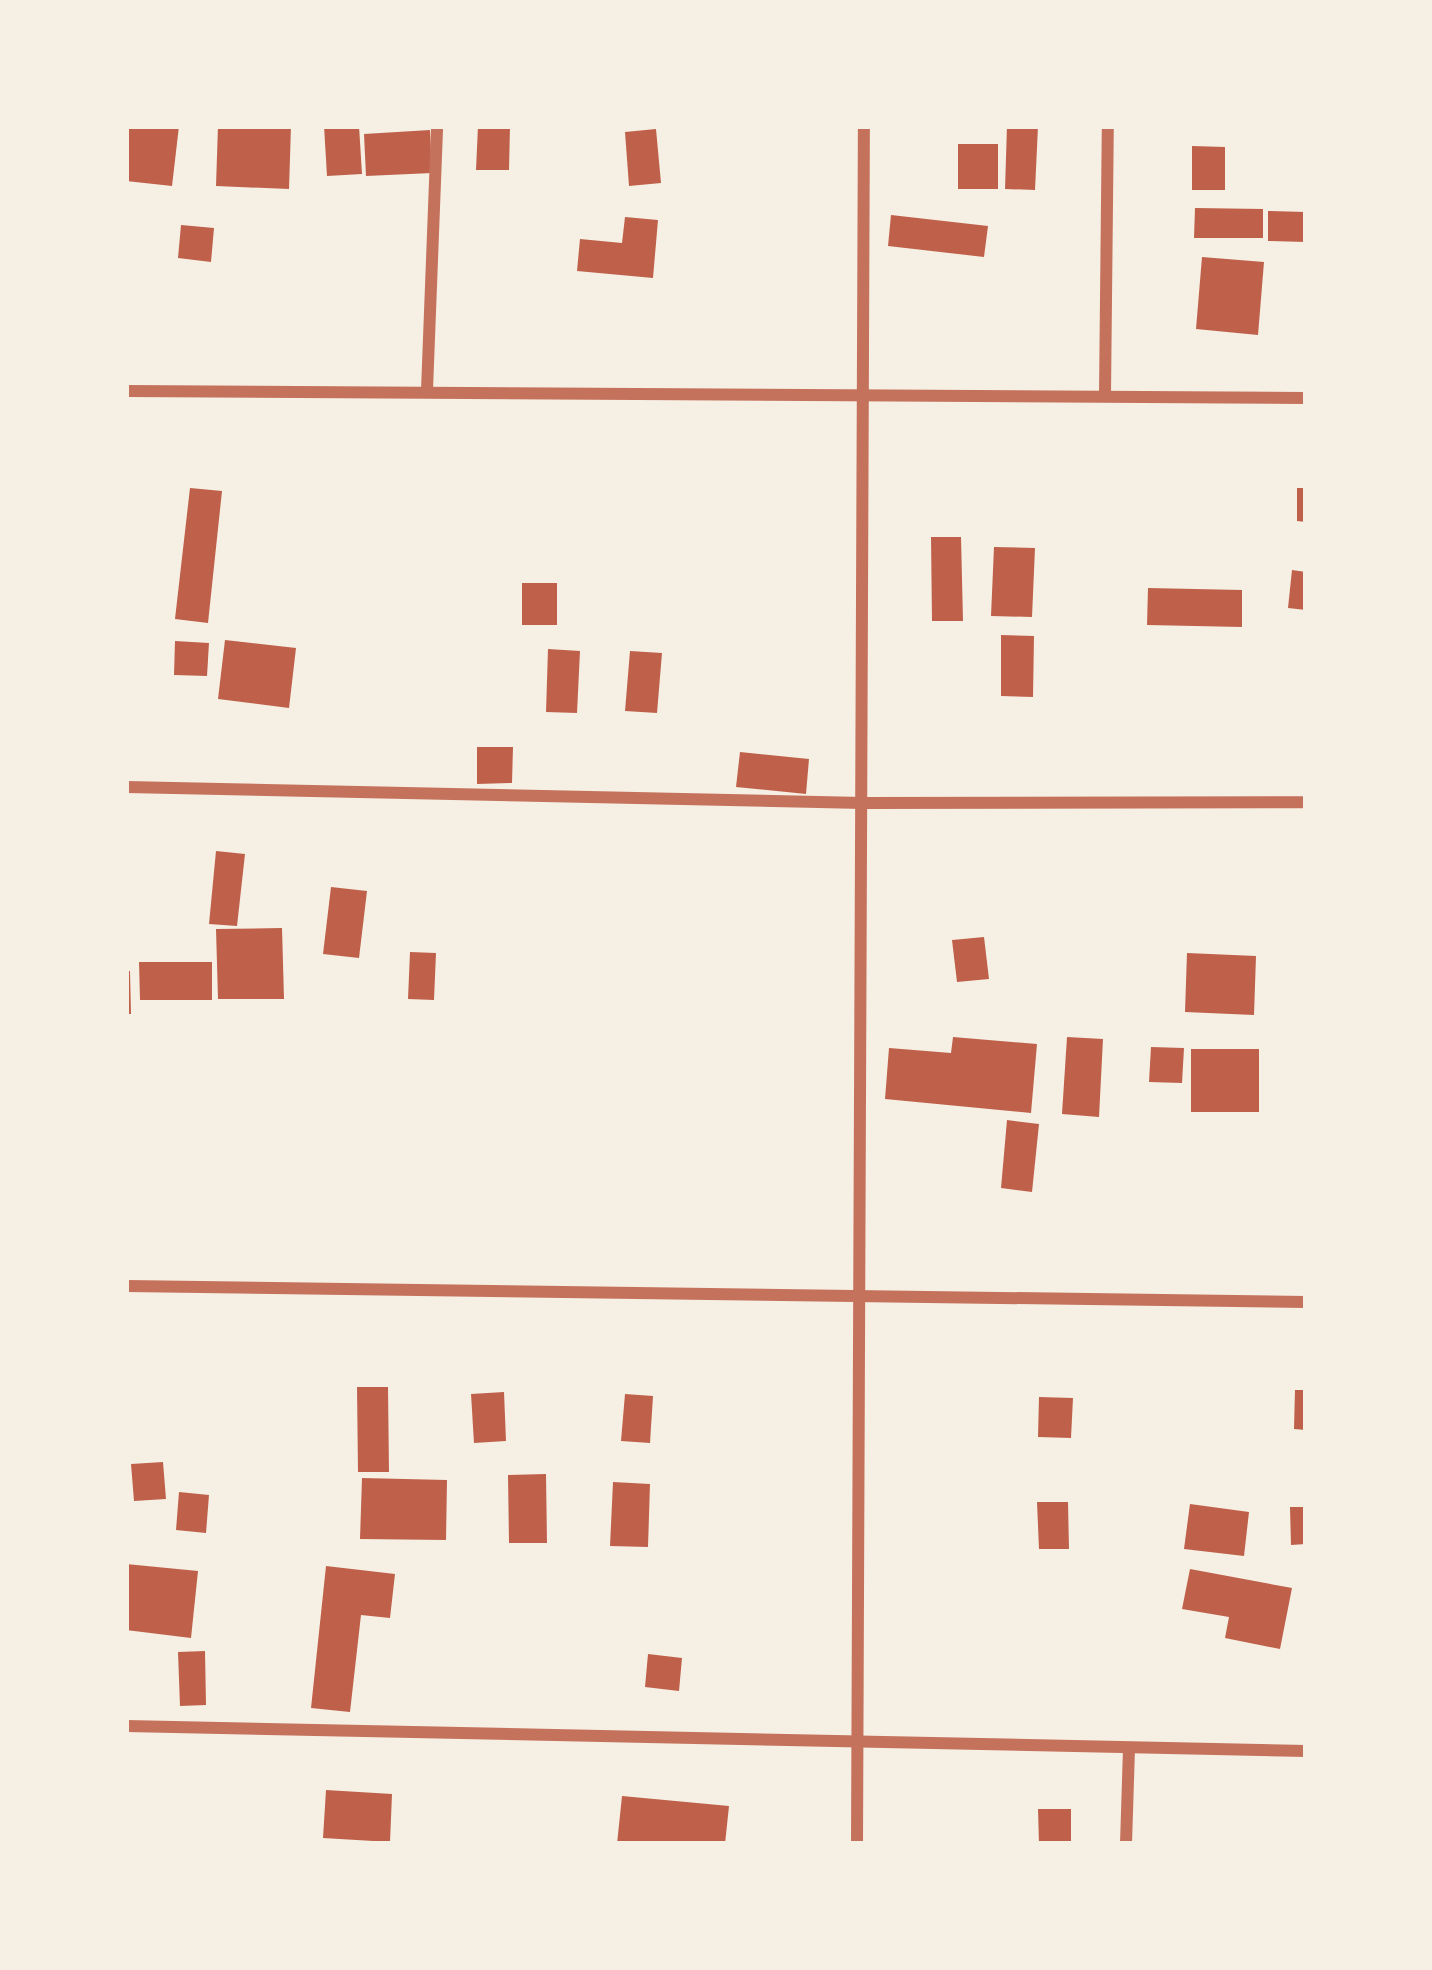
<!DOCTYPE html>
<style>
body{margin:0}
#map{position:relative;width:1432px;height:1970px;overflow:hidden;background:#f6efe4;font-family:"Roboto Serif",serif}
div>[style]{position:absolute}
.building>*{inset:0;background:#bf614a}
.minor>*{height:12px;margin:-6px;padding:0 6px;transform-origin:6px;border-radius:6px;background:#c5725c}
span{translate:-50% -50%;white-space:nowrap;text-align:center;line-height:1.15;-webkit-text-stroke:12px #f6efe4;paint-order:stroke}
.frame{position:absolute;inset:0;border:129px solid #f6efe4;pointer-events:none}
</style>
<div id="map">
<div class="building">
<i style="clip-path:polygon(126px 126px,179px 126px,172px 186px,126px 181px)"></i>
<i style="clip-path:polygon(218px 126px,291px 126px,289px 189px,216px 186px)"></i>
<i style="clip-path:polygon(324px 126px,359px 126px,362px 174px,327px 176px)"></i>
<i style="clip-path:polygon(478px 126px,510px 126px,509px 170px,476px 170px)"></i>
<i style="clip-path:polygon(1007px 126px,1038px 126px,1035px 190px,1005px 189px)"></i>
<i style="clip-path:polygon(656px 129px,661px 183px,629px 186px,625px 132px)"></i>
<i style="clip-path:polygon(430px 130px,432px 173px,366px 176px,364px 134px)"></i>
<i style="clip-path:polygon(958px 144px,998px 144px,998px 189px,958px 189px)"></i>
<i style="clip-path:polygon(1192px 146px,1225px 147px,1225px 190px,1192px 190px)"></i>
<i style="clip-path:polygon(1195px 208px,1263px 209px,1263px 238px,1194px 238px)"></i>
<i style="clip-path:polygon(1268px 211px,1306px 212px,1306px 242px,1268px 241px)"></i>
<i style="clip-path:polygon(891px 215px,988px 226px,984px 257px,888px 246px)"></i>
<i style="clip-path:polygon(625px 217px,658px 220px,653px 278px,577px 271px,580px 239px,622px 243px)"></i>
<i style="clip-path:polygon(181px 225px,214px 228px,211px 262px,178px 258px)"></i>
<i style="clip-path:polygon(1202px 257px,1264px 262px,1258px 335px,1196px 329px)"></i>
<i style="clip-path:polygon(190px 488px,222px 491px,208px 623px,175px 619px)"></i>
<i style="clip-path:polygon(1297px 488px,1306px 488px,1306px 522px,1297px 521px)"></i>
<i style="clip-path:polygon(931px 537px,961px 537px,963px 621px,932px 621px)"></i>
<i style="clip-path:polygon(994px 547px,1035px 548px,1032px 617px,991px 616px)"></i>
<i style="clip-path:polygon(1292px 570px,1306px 572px,1306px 610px,1288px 608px)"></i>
<i style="clip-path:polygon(522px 583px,557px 583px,557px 625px,522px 625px)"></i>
<i style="clip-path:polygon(1148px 588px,1242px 590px,1242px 627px,1147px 625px)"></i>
<i style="clip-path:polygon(1001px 635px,1034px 636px,1033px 697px,1001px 696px)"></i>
<i style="clip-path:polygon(225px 640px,296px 648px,289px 708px,218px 699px)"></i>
<i style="clip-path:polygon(175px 641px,209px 643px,207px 676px,174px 675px)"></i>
<i style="clip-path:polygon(548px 649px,580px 651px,577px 713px,546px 712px)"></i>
<i style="clip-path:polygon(630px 651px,662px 653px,657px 713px,625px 711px)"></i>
<i style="clip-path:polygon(477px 747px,513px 747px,512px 783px,477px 784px)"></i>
<i style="clip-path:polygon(740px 752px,809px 759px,806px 794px,736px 787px)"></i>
<i style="clip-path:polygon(216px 851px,245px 854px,237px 926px,209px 924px)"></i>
<i style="clip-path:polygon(331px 887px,367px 891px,359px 958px,323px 954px)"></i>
<i style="clip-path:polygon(282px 928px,284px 999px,218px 999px,216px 929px)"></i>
<i style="clip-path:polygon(984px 937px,989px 979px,957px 982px,952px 940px)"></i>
<i style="clip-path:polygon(410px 952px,436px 953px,434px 1000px,408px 999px)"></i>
<i style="clip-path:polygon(1187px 953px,1256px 956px,1254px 1015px,1185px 1012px)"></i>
<i style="clip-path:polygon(139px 962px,212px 962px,212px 1000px,140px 1000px)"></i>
<i style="clip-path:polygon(126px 971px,130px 971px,131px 1014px,126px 1014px)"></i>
<i style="clip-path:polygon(953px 1037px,1037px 1044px,1031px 1113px,885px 1099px,889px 1048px,951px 1053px)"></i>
<i style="clip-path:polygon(1067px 1037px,1103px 1039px,1099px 1117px,1062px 1114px)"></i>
<i style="clip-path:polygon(1151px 1047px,1184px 1048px,1182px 1083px,1149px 1082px)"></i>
<i style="clip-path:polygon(1191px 1049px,1259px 1049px,1259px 1112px,1191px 1112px)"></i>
<i style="clip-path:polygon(1007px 1120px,1039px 1124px,1032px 1192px,1001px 1188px)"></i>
<i style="clip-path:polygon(357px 1387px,388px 1387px,389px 1472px,358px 1472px)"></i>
<i style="clip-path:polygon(1295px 1390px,1306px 1390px,1306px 1430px,1294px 1429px)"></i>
<i style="clip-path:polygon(504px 1392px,506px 1441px,474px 1443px,471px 1394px)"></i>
<i style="clip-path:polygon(625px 1394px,653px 1396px,650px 1443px,621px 1441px)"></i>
<i style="clip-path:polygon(1039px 1397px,1073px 1398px,1071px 1438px,1038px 1437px)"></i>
<i style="clip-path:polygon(163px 1462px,166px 1499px,134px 1501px,131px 1464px)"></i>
<i style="clip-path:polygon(546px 1474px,547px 1543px,509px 1543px,508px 1475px)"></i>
<i style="clip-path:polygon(362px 1478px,447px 1480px,446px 1540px,360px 1539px)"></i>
<i style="clip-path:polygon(613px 1482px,650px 1484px,648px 1547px,610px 1546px)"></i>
<i style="clip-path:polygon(179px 1492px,209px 1495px,206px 1533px,176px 1530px)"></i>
<i style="clip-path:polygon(1037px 1502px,1068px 1502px,1069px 1549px,1039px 1549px)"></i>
<i style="clip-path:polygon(1190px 1504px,1249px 1512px,1244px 1556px,1184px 1549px)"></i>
<i style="clip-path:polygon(1290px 1507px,1306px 1507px,1306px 1544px,1291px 1545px)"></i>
<i style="clip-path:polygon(126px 1564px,198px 1571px,191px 1638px,126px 1630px)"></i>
<i style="clip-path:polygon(326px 1566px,395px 1574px,390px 1618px,361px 1615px,350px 1712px,311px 1708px)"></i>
<i style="clip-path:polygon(1190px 1569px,1292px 1588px,1280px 1649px,1225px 1638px,1229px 1617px,1182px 1609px)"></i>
<i style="clip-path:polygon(205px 1651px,206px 1705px,180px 1706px,178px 1652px)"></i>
<i style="clip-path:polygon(648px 1654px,682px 1658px,679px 1691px,645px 1687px)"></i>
<i style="clip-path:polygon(326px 1790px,392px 1794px,390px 1842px,323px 1838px)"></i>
<i style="clip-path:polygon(622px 1796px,729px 1806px,725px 1844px,617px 1844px)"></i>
<i style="clip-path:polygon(1038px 1809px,1071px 1809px,1071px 1844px,1039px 1844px)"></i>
</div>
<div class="minor">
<i style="left:427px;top:390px;width:264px;rotate:-87.8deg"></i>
<i style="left:126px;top:391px;width:1180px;rotate:0.34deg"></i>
<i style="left:1105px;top:394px;width:268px;rotate:-89.4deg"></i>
<i style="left:126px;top:787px;width:737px;rotate:1.24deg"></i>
<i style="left:863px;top:803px;width:443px;rotate:-0.1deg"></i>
<i style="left:126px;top:1286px;width:1180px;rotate:0.78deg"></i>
<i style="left:126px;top:1726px;width:1180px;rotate:1.21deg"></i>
<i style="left:857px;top:1844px;width:1718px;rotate:-89.77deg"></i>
<i style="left:1126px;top:1844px;width:95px;rotate:-88.2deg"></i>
</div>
<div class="frame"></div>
</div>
